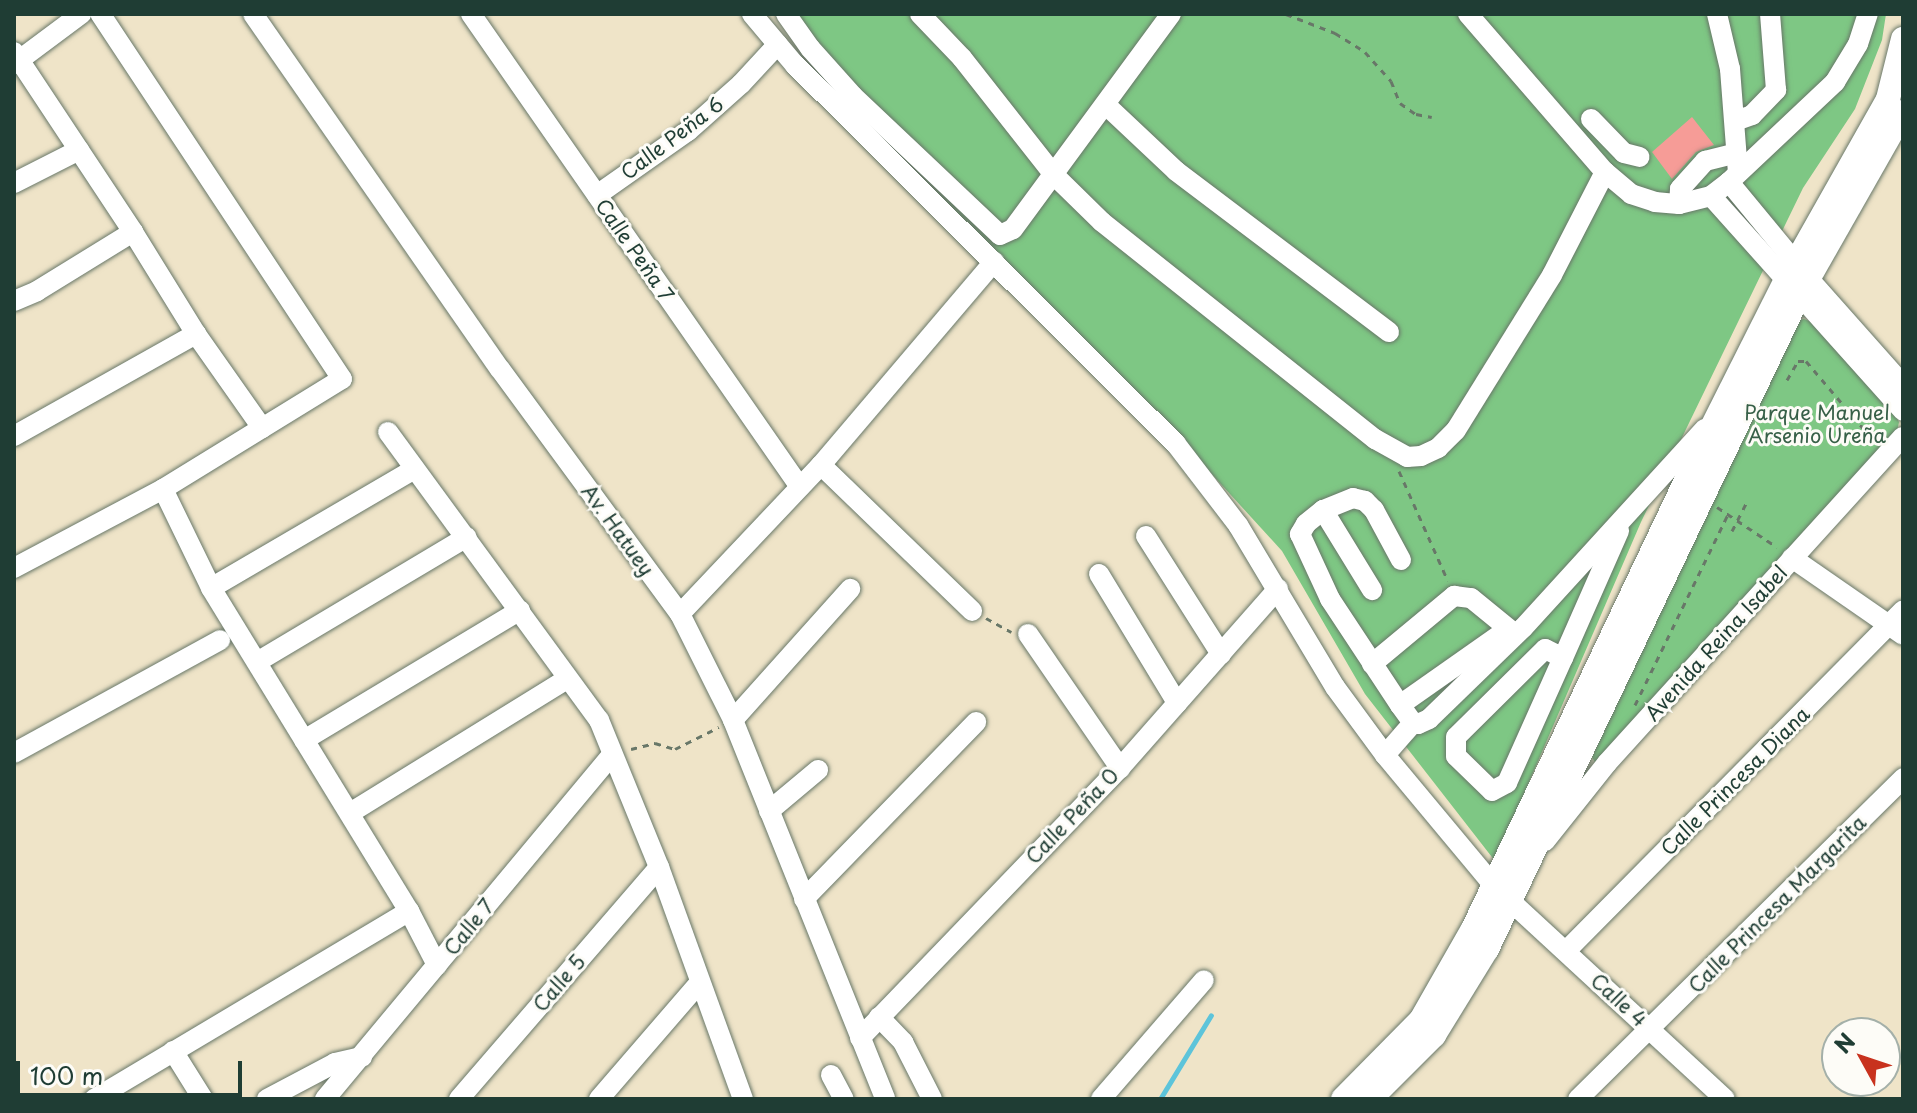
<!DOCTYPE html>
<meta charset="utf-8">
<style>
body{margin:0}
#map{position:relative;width:1917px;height:1113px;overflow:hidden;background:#efe4c8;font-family:"Playpen Sans",sans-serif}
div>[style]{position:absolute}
.green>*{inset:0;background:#7ec784}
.stream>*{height:5px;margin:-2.5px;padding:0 2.5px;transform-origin:2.5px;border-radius:2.5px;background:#5dc4da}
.building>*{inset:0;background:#f69c97}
.path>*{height:3px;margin-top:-1.5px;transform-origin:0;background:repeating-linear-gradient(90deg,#687768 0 6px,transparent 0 12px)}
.roads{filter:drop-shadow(0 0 2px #687768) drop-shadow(0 0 2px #687768)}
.minor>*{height:20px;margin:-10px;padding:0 10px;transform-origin:10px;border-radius:10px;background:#fff}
.major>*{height:24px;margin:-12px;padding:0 12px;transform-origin:12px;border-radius:12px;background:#fff}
span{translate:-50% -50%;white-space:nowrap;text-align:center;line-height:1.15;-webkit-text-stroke:6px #fdfcf7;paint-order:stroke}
.street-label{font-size:20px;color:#1f3d34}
.park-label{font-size:20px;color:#376048}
.frame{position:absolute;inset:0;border:16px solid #1f3d34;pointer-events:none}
.north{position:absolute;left:1821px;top:1017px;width:80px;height:80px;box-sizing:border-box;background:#fdfcf7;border:2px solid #a4b0a9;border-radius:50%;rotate:310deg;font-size:22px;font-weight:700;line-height:32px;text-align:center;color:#1f3d34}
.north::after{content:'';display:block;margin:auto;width:28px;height:36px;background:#c8321e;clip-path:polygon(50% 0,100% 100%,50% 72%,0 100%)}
.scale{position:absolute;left:16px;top:1061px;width:226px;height:36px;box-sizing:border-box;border:4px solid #1f3d34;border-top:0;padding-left:10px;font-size:24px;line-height:28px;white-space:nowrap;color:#1f3d34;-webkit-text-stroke:6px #fdfcf7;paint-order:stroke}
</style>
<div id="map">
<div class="green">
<i style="clip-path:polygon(775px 14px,1886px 14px,1882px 40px,1855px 109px,1803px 188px,1641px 522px,1495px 861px,1365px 694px,1282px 551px,1156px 413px,910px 170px)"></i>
<i style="clip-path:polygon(1804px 319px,1815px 323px,1894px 413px,1899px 422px,1897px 432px,1596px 764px,1592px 757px,1794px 321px)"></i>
</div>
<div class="stream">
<i style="left:1160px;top:1099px;width:98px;rotate:-58.7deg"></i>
</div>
<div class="building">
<i style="clip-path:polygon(1692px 117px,1714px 145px,1696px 152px,1672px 179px,1652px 152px)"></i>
</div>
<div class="path">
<i style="left:1286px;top:14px;width:53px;rotate:21.2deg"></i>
<i style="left:1335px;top:33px;width:36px;rotate:32deg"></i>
<i style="left:1365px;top:52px;width:39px;rotate:48deg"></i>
<i style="left:1391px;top:81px;width:24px;rotate:68deg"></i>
<i style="left:1400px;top:103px;width:19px;rotate:35deg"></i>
<i style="left:1416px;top:114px;width:16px;rotate:11deg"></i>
<i style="left:1787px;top:380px;width:22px;rotate:-60deg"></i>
<i style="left:1798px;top:361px;width:8px"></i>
<i style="left:1806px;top:361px;width:106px;rotate:49.6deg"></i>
<i style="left:1399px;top:471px;width:120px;rotate:66deg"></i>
<i style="left:1717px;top:507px;width:72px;rotate:33.7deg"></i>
<i style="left:1732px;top:531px;width:33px;rotate:-63deg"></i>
<i style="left:986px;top:618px;width:29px;rotate:29deg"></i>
<i style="left:1635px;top:705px;width:212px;rotate:-64deg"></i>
<i style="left:631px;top:749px;width:25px;rotate:-14deg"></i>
<i style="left:655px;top:743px;width:21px;rotate:17deg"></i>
<i style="left:675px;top:749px;width:49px;rotate:-26.6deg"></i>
</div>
<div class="roads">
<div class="minor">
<i style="left:253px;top:14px;width:432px;rotate:55.2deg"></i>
<i style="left:500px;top:369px;width:304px;rotate:53.7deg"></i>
<i style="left:680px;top:614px;width:119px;rotate:63.4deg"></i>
<i style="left:733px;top:720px;width:408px;rotate:68.1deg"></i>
<i style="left:471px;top:14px;width:576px;rotate:55.18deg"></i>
<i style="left:752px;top:14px;width:67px;rotate:49.9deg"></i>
<i style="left:795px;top:65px;width:537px;rotate:44.85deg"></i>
<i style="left:1176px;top:444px;width:102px;rotate:52.6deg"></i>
<i style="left:1238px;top:525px;width:189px;rotate:59.1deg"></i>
<i style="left:1335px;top:687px;width:84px;rotate:53.7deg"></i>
<i style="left:1385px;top:755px;width:170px;rotate:50.2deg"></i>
<i style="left:1494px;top:886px;width:314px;rotate:42.7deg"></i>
<i style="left:786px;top:14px;width:42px;rotate:54.8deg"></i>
<i style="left:810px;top:48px;width:64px;rotate:48.1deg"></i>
<i style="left:853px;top:96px;width:202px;rotate:43.4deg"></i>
<i style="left:1000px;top:235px;width:14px;rotate:-25deg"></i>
<i style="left:1013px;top:229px;width:267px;rotate:-53.7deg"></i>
<i style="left:920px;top:14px;width:61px;rotate:46.3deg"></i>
<i style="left:962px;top:58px;width:149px;rotate:51.8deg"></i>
<i style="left:1054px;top:175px;width:67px;rotate:44.4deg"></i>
<i style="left:1102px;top:222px;width:349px;rotate:38.5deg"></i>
<i style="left:1375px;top:439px;width:37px;rotate:29deg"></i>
<i style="left:1407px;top:457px;width:14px;rotate:-4deg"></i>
<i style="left:1421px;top:456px;width:19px;rotate:-25deg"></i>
<i style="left:1438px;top:448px;width:25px;rotate:-45deg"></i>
<i style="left:1456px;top:430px;width:182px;rotate:-58.2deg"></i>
<i style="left:1552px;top:275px;width:116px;rotate:-62.8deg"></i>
<i style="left:1468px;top:14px;width:209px;rotate:49.1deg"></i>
<i style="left:1605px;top:172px;width:34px;rotate:40deg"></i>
<i style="left:1631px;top:194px;width:25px;rotate:18deg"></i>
<i style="left:1655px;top:202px;width:24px;rotate:5deg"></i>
<i style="left:1679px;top:204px;width:33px;rotate:-14deg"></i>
<i style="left:1711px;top:196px;width:23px;rotate:-38deg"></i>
<i style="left:1729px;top:182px;width:146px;rotate:-43.3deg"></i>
<i style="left:1835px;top:82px;width:44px;rotate:-58.8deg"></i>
<i style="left:1858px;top:44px;width:32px;rotate:-72deg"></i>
<i style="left:1717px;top:14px;width:57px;rotate:76.7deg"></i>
<i style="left:1730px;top:69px;width:104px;rotate:85.6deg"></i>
<i style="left:14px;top:52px;width:216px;rotate:56.5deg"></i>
<i style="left:133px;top:232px;width:120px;rotate:58.3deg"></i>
<i style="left:196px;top:334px;width:115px;rotate:54.9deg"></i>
<i style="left:14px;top:64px;width:84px;rotate:-36.7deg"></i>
<i style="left:1106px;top:105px;width:96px;rotate:43.3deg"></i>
<i style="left:1176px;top:171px;width:267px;rotate:37.1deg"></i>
<i style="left:1591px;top:119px;width:47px;rotate:45.9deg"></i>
<i style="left:1624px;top:153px;width:16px;rotate:14deg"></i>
<i style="left:1735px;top:121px;width:18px;rotate:-19deg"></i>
<i style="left:1752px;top:115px;width:35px;rotate:-46deg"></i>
<i style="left:1776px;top:90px;width:76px;rotate:-94.5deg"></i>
<i style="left:1729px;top:182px;width:124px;rotate:50.5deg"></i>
<i style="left:1808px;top:278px;width:143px;rotate:48.4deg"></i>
<i style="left:14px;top:183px;width:73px;rotate:-26.9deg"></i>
<i style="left:597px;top:195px;width:111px;rotate:-35.1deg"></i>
<i style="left:688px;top:131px;width:71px;rotate:-41.6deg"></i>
<i style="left:741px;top:84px;width:54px;rotate:-47.2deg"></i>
<i style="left:1711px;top:196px;width:288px;rotate:48.2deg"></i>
<i style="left:1679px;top:204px;width:15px;rotate:-86deg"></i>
<i style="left:1680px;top:189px;width:38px;rotate:-48deg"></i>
<i style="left:1705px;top:161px;width:30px;rotate:-14deg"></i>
<i style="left:14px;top:301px;width:25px;rotate:-23deg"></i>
<i style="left:37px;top:291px;width:113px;rotate:-31.6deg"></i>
<i style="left:388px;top:432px;width:357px;rotate:53.8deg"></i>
<i style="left:599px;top:720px;width:159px;rotate:67.8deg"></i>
<i style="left:659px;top:867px;width:247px;rotate:70.1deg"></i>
<i style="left:14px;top:436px;width:209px;rotate:-29.3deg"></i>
<i style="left:821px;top:465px;width:210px;rotate:44deg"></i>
<i style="left:163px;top:489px;width:110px;rotate:64.1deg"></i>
<i style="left:211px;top:588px;width:379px;rotate:58.5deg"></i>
<i style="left:409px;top:911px;width:61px;rotate:62.6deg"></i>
<i style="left:1323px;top:510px;width:94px;rotate:58.5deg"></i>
<i style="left:1146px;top:536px;width:140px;rotate:57.6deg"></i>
<i style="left:1792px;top:558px;width:135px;rotate:34.7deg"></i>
<i style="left:1401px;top:560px;width:57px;rotate:-118.4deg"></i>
<i style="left:1374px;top:510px;width:13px;rotate:-135deg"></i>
<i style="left:1365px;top:501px;width:12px;rotate:-166deg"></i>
<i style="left:1353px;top:498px;width:32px;rotate:158deg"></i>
<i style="left:1323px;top:510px;width:22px;rotate:141deg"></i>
<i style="left:1306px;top:524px;width:12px;rotate:121deg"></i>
<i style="left:1300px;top:534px;width:72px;rotate:65.2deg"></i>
<i style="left:1330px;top:599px;width:127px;rotate:56.6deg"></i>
<i style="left:1400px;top:705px;width:22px;rotate:54deg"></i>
<i style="left:1413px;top:723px;width:5px;rotate:11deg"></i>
<i style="left:1418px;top:724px;width:12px;rotate:-24deg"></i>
<i style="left:1429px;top:719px;width:131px;rotate:-44.1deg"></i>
<i style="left:1523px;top:628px;width:270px;rotate:-47.6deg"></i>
<i style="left:14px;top:568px;width:169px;rotate:-27.9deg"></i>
<i style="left:163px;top:489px;width:210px;rotate:-31.6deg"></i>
<i style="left:342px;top:379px;width:438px;rotate:-123.5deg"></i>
<i style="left:1099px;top:574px;width:151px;rotate:58.8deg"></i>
<i style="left:211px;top:588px;width:236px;rotate:-30.3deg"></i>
<i style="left:680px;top:614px;width:205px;rotate:-46.6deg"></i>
<i style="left:821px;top:465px;width:267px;rotate:-49.6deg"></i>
<i style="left:1028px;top:634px;width:163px;rotate:55.5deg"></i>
<i style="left:1563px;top:658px;width:20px;rotate:-153deg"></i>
<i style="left:1545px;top:649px;width:125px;rotate:135.3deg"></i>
<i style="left:1456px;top:737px;width:19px;rotate:90deg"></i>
<i style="left:1456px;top:756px;width:50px;rotate:44.2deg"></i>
<i style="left:1492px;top:791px;width:17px;rotate:-28deg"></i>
<i style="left:1507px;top:783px;width:137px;rotate:-65.9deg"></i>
<i style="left:1563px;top:658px;width:139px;rotate:-66.2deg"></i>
<i style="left:257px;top:662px;width:244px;rotate:-30.8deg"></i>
<i style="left:1372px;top:664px;width:107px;rotate:-39.7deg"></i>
<i style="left:1454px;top:596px;width:17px;rotate:7deg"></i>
<i style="left:1471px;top:598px;width:57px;rotate:39.3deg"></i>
<i style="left:1400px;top:705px;width:123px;rotate:-35.1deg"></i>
<i style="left:733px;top:720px;width:176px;rotate:-48.2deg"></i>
<i style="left:304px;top:740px;width:252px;rotate:-31deg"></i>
<i style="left:14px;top:753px;width:235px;rotate:-28.7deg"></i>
<i style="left:1385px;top:755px;width:43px;rotate:-48.8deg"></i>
<i style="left:769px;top:811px;width:64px;rotate:-39.9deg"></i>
<i style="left:350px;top:813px;width:255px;rotate:-31.7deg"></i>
<i style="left:1545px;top:841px;width:100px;rotate:-51.5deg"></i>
<i style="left:1607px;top:763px;width:440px;rotate:-47.8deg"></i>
<i style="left:804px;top:899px;width:247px;rotate:-45.8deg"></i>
<i style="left:1566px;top:951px;width:479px;rotate:-45.3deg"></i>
<i style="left:879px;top:1017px;width:35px;rotate:46deg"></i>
<i style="left:903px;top:1042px;width:64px;rotate:63deg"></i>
<i style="left:860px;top:1038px;width:375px;rotate:-46.1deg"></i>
<i style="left:1120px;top:768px;width:239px;rotate:-48.6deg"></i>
<i style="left:173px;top:1051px;width:57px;rotate:58deg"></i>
<i style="left:831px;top:1075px;width:27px;rotate:62deg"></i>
<i style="left:94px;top:1099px;width:367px;rotate:-30.8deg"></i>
<i style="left:267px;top:1099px;width:77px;rotate:-27.9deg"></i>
<i style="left:335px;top:1063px;width:28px;rotate:-13deg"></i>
<i style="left:325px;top:1099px;width:449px;rotate:-50.2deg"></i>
<i style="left:459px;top:1099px;width:306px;rotate:-49.2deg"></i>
<i style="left:599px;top:1099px;width:153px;rotate:-49.2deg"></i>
<i style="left:1101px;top:1099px;width:157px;rotate:-49.1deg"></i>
<i style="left:1578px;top:1099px;width:457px;rotate:-44.6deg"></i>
</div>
<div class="major">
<i style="left:1343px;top:1099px;width:111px;rotate:-45.4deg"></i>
<i style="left:1421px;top:1020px;width:105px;rotate:-60.3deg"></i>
<i style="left:1473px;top:929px;width:531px;rotate:-64.59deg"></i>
<i style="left:1701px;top:449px;width:187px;rotate:-63.3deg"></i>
<i style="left:1785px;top:282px;width:210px;rotate:-60.6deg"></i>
<i style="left:1888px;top:99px;width:62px;rotate:-76deg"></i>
<i style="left:1370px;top:1099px;width:91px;rotate:-45deg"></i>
<i style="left:1434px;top:1035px;width:101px;rotate:-58.4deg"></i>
<i style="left:1487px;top:949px;width:722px;rotate:-64.5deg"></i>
<i style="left:1798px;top:297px;width:213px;rotate:-60.4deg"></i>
</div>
</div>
<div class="street-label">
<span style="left:672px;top:138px;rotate:-37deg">Calle Peña 6</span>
<span style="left:635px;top:250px;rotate:55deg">Calle Peña 7</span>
<span style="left:618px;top:530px;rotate:54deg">Av. Hatuey</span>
<span style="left:1716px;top:643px;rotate:-48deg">Avenida Reina Isabel</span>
<span style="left:1735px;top:781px;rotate:-45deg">Calle Princesa Diana</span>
<span style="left:1072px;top:816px;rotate:-46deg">Calle Peña 0</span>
<span style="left:1777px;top:904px;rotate:-45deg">Calle Princesa Margarita</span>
<span style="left:469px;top:927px;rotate:-50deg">Calle 7</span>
<span style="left:559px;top:983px;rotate:-49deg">Calle 5</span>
<span style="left:1619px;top:1000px;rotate:43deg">Calle 4</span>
</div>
<div class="park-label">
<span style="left:1817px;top:424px">Parque Manuel<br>Arsenio Ureña</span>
</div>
<div class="frame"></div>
<div class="north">N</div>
<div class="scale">100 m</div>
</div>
